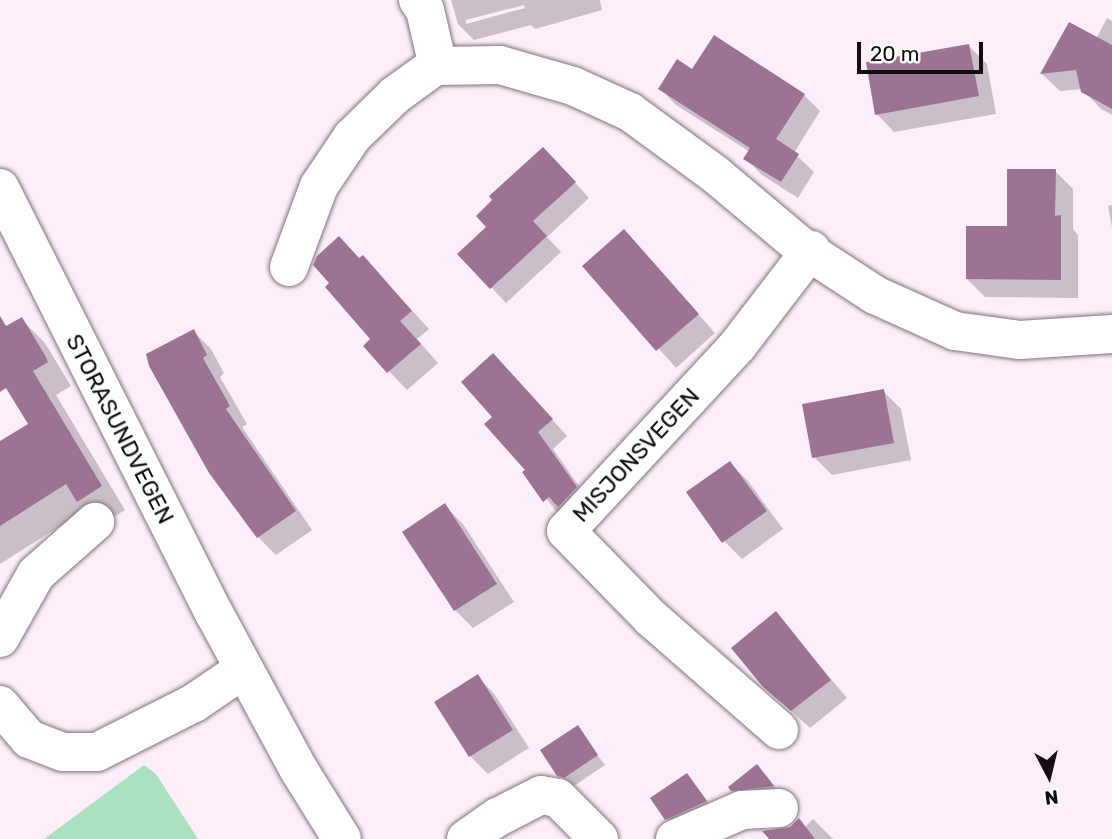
<!DOCTYPE html>
<style>
body{margin:0}
#map{position:relative;width:1112px;height:839px;overflow:hidden;background:#fdeffa;font-family:Rubik,sans-serif}
div>[style]{position:absolute}
.water>*{inset:0;background:#abe1c1}
.shadow>*{inset:0;background:#0003}
.building>*{inset:0;background:#9d7394}
.roads{filter:drop-shadow(0 0 2px #81747e) drop-shadow(0 0 2px #81747e)}
.minor>*{height:38px;margin:-19px;padding:0 19px;transform-origin:19px;border-radius:19px;background:#fff}
.major>*{height:38px;margin:-19px;padding:0 19px;transform-origin:19px;border-radius:19px;background:#fff}
span{translate:-50% -50%;white-space:nowrap;text-align:center;line-height:1.15;-webkit-text-stroke:7px #fff;paint-order:stroke}
.street-label{font-size:23px;color:#110d10}
.north{position:absolute;left:1014px;top:741px;width:70px;height:70px;-webkit-text-stroke:5px #fff;paint-order:stroke;rotate:173deg;font-size:19px;font-weight:700;line-height:28px;text-align:center;color:#110d10}
.north::after{content:'';display:block;margin:auto;width:24px;height:32px;background:#110d10;clip-path:polygon(50% 0,100% 100%,50% 72%,0 100%)}
.scale{position:absolute;left:857px;top:42px;width:126px;height:32px;box-sizing:border-box;border:4px solid #110d10;border-top:0;padding-left:9px;font-size:21px;line-height:24px;white-space:nowrap;color:#110d10;-webkit-text-stroke:5px #fff;paint-order:stroke}
</style>
<div id="map">
<div class="water">
<i style="clip-path:polygon(144px 765px,156px 774px,198px 839px,44px 839px)"></i>
</div>
<div class="shadow">
<i style="clip-path:polygon(evenodd,451px 0,600px 0,602px 10px,535px 29px,531px 25px,474px 40px,458px 24px,451px 0,524px 5px,525px 8px,466px 24px,466px 20px,524px 5px)"></i>
<i style="clip-path:polygon(1107px 18px,1112px 21px,1112px 115px,1101px 109px,1082px 89px,1060px 91px,1042px 74px,1069px 24px,1096px 39px)"></i>
<i style="clip-path:polygon(969px 46px,987px 64px,996px 114px,894px 132px,877px 114px)"></i>
<i style="clip-path:polygon(693px 71px,804px 95px,820px 111px,794px 153px,814px 172px,798px 198px,762px 175px,746px 159px,750px 152px,676px 105px,660px 88px)"></i>
<i style="clip-path:polygon(558px 164px,589px 198px,547px 237px,561px 252px,506px 303px,460px 254px)"></i>
<i style="clip-path:polygon(1055px 171px,1073px 189px,1073px 229px,1078px 235px,1078px 298px,985px 297px,967px 279px)"></i>
<i style="clip-path:polygon(1112px 205px,1112px 227px,1108px 206px)"></i>
<i style="clip-path:polygon(624px 231px,715px 333px,676px 368px,585px 266px)"></i>
<i style="clip-path:polygon(363px 257px,429px 329px,417px 339px,438px 363px,407px 390px,365px 346px,373px 339px,360px 259px)"></i>
<i style="clip-path:polygon(21px 319px,45px 343px,71px 386px,56px 395px,125px 510px,102px 524px,87px 509px,0 564px,0 443px,31px 425px,0 375px,0 332px)"></i>
<i style="clip-path:polygon(193px 331px,211px 349px,224px 373px,220px 377px,247px 424px,242px 427px,312px 530px,276px 555px,258px 537px)"></i>
<i style="clip-path:polygon(509px 371px,567px 436px,553px 449px,591px 503px,560px 516px,525px 472px,528px 470px,495px 417px)"></i>
<i style="clip-path:polygon(883px 391px,901px 409px,911px 460px,832px 475px,814px 457px)"></i>
<i style="clip-path:polygon(730px 463px,748px 481px,783px 529px,742px 559px,724px 541px)"></i>
<i style="clip-path:polygon(445px 506px,463px 524px,514px 602px,473px 628px,455px 610px)"></i>
<i style="clip-path:polygon(776px 614px,847px 698px,810px 728px,764px 686px)"></i>
<i style="clip-path:polygon(478px 677px,495px 695px,529px 748px,488px 774px,470px 756px)"></i>
<i style="clip-path:polygon(577px 728px,605px 765px,574px 786px,558px 774px)"></i>
<i style="clip-path:polygon(757px 766px,766px 775px,781px 795px,741px 799px,730px 788px)"></i>
<i style="clip-path:polygon(687px 775px,714px 810px,676px 828px,667px 819px)"></i>
<i style="clip-path:polygon(813px 819px,833px 839px,772px 839px,805px 827px)"></i>
</div>
<div class="building">
<i style="clip-path:polygon(1069px 22px,1112px 45px,1112px 109px,1081px 92px,1076px 70px,1040px 74px)"></i>
<i style="clip-path:polygon(714px 35px,805px 94px,776px 139px,799px 154px,781px 182px,743px 159px,750px 148px,658px 89px,677px 59px,692px 69px)"></i>
<i style="clip-path:polygon(969px 44px,979px 96px,875px 115px,866px 62px)"></i>
<i style="clip-path:polygon(543px 147px,576px 182px,533px 221px,547px 236px,490px 289px,457px 254px,486px 227px,476px 216px,492px 200px,489px 196px)"></i>
<i style="clip-path:polygon(1007px 169px,1056px 169px,1055px 216px,1061px 215px,1061px 280px,966px 279px,966px 226px,1007px 226px)"></i>
<i style="clip-path:polygon(624px 229px,699px 314px,656px 351px,582px 266px)"></i>
<i style="clip-path:polygon(339px 236px,359px 258px,363px 255px,412px 311px,400px 321px,421px 344px,387px 373px,363px 346px,370px 339px,325px 287px,329px 283px,313px 265px,317px 256px)"></i>
<i style="clip-path:polygon(0 316px,6px 326px,22px 317px,46px 357px,48px 362px,33px 371px,102px 486px,77px 502px,66px 484px,0 526px,0 441px,28px 424px,6px 388px,0 392px)"></i>
<i style="clip-path:polygon(194px 329px,207px 355px,203px 358px,230px 406px,226px 409px,296px 511px,257px 538px,209px 473px,149px 366px,146px 354px)"></i>
<i style="clip-path:polygon(493px 353px,553px 419px,538px 432px,577px 487px,558px 507px,549px 497px,543px 502px,522px 472px,525px 470px,484px 424px,492px 417px,461px 382px)"></i>
<i style="clip-path:polygon(884px 389px,894px 443px,812px 458px,802px 404px)"></i>
<i style="clip-path:polygon(730px 461px,767px 511px,722px 543px,686px 492px)"></i>
<i style="clip-path:polygon(445px 503px,497px 584px,454px 611px,402px 532px)"></i>
<i style="clip-path:polygon(776px 611px,831px 680px,791px 711px,763px 687px,731px 648px)"></i>
<i style="clip-path:polygon(478px 674px,513px 730px,469px 757px,434px 702px)"></i>
<i style="clip-path:polygon(578px 725px,598px 755px,564px 778px,557px 776px,540px 750px)"></i>
<i style="clip-path:polygon(757px 764px,774px 786px,731px 791px,728px 787px)"></i>
<i style="clip-path:polygon(687px 773px,707px 801px,665px 820px,650px 798px)"></i>
<i style="clip-path:polygon(799px 818px,815px 839px,769px 839px,762px 831px,790px 827px)"></i>
</div>
<div class="roads">
<div class="minor">
<i style="left:418px;top:0;width:12px;rotate:55deg"></i>
<i style="left:425px;top:10px;width:49px;rotate:77.1deg"></i>
<i style="left:436px;top:58px;width:8px;rotate:97deg"></i>
<i style="left:289px;top:267px;width:86px;rotate:-69.7deg"></i>
<i style="left:319px;top:186px;width:59px;rotate:-56deg"></i>
<i style="left:352px;top:137px;width:60px;rotate:-44.3deg"></i>
<i style="left:395px;top:95px;width:49px;rotate:-35.9deg"></i>
<i style="left:435px;top:66px;width:65px;rotate:-0.9deg"></i>
<i style="left:500px;top:65px;width:76px;rotate:16deg"></i>
<i style="left:573px;top:86px;width:63px;rotate:24.5deg"></i>
<i style="left:630px;top:112px;width:107px;rotate:36.2deg"></i>
<i style="left:716px;top:175px;width:114px;rotate:40deg"></i>
<i style="left:803px;top:248px;width:86px;rotate:33.1deg"></i>
<i style="left:875px;top:295px;width:88px;rotate:24.2deg"></i>
<i style="left:955px;top:331px;width:66px;rotate:7.9deg"></i>
<i style="left:1020px;top:340px;width:92px;rotate:-3.7deg"></i>
<i style="left:0;top:638px;width:73px;rotate:-60.6deg"></i>
<i style="left:36px;top:574px;width:79px;rotate:-41.4deg"></i>
<i style="left:0;top:705px;width:45px;rotate:49.5deg"></i>
<i style="left:29px;top:739px;width:36px;rotate:21deg"></i>
<i style="left:63px;top:752px;width:34px"></i>
<i style="left:97px;top:752px;width:109px;rotate:-26.8deg"></i>
<i style="left:194px;top:703px;width:60px;rotate:-34.2deg"></i>
<i style="left:779px;top:730px;width:169px;rotate:-138.8deg"></i>
<i style="left:652px;top:619px;width:123px;rotate:-134.3deg"></i>
<i style="left:566px;top:531px;width:253px;rotate:-47.2deg"></i>
<i style="left:738px;top:345px;width:120px;rotate:-52.5deg"></i>
<i style="left:466px;top:839px;width:39px;rotate:-35deg"></i>
<i style="left:498px;top:817px;width:48px;rotate:-27.1deg"></i>
<i style="left:541px;top:795px;width:17px;rotate:10deg"></i>
<i style="left:558px;top:798px;width:58px;rotate:45deg"></i>
<i style="left:675px;top:839px;width:73px;rotate:-23.4deg"></i>
<i style="left:742px;top:810px;width:37px;rotate:-3deg"></i>
</div>
<div class="major">
<i style="left:0;top:188px;width:476px;rotate:63.3deg"></i>
<i style="left:214px;top:613px;width:179px;rotate:61.6deg"></i>
<i style="left:299px;top:770px;width:81px;rotate:58.1deg"></i>
</div>
</div>
<div class="street-label">
<span style="left:120px;top:429px;rotate:63deg">STORASUNDVEGEN</span>
<span style="left:636px;top:455px;rotate:-47deg">MISJONSVEGEN</span>
</div>
<div class="north">N</div>
<div class="scale">20 m</div>
</div>
